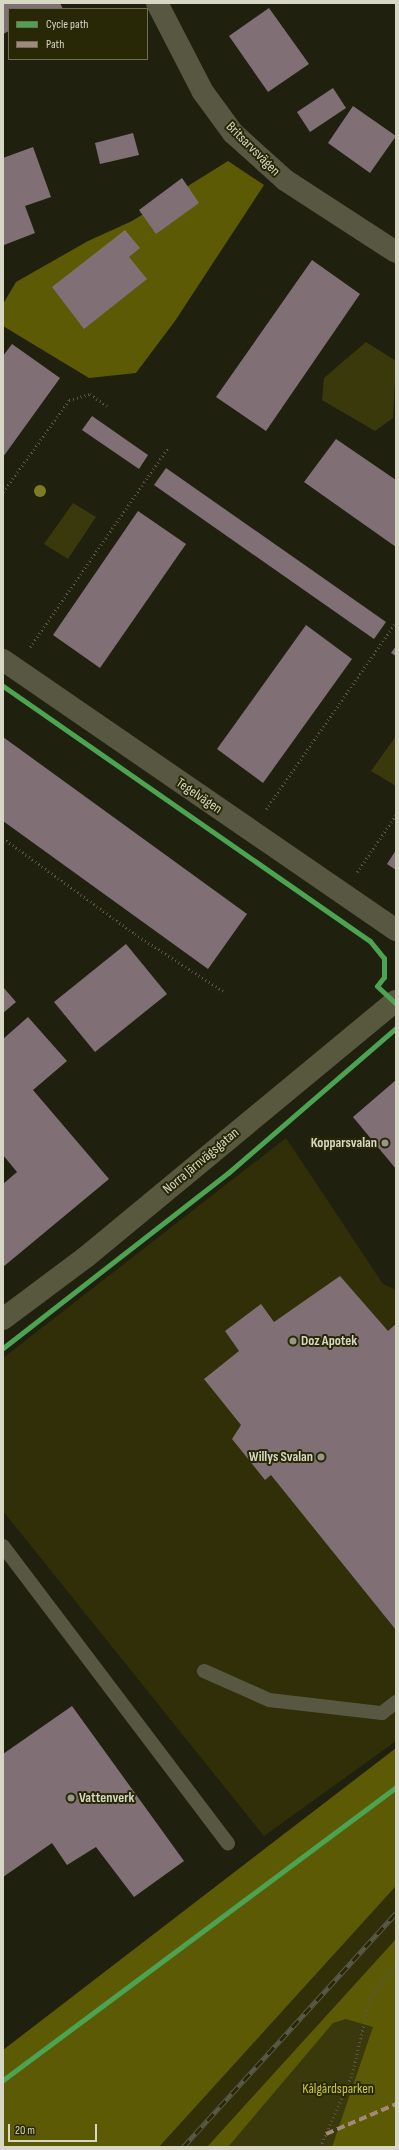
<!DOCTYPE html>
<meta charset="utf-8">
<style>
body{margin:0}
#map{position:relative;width:399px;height:2150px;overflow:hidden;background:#20200f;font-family:"Sofia Sans Condensed",sans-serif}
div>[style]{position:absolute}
.built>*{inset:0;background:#302f08}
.green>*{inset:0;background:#3a390c}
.forest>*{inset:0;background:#5c5a05}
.building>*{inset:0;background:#807076}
.path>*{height:2.5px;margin-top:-1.25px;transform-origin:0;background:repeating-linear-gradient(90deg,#575747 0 1px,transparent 0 4px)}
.lane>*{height:14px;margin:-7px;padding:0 7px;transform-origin:7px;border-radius:7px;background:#585842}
.street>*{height:22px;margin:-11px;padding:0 11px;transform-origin:11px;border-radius:11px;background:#585842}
.secondary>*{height:22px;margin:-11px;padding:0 11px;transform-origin:11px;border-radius:11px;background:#58583f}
.rail>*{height:4.5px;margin-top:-2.25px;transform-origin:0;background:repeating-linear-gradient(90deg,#282807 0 9px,#585948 0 18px);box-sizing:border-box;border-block:1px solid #585948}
.quiet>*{height:4px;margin-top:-2px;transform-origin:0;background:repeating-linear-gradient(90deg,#a5887d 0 8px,transparent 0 12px)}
.cycleway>*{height:5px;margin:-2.5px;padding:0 2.5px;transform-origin:2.5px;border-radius:2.5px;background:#4ca352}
.trees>*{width:12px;height:12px;margin:-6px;border-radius:50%;background:#7e7c23}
.dots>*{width:11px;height:11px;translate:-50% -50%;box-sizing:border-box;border:2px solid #282807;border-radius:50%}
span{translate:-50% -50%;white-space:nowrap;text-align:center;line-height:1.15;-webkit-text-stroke:4px #282807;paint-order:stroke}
.street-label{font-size:14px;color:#d6d7c4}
.poi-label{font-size:14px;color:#d6d7c4;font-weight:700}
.right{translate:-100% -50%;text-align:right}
.left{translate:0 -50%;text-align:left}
.park-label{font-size:14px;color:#cac834}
.frame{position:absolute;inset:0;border:4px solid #d6d7c4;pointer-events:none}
.legend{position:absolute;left:8px;top:8px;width:140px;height:52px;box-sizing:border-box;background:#282807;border:1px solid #6e6e53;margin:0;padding:5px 7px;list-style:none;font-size:12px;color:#d6d7c4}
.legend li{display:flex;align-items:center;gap:8px;height:20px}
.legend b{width:20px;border:1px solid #6e6e53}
.scale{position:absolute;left:8px;top:2124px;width:89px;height:18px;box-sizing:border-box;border:2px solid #d6d7c4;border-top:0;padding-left:5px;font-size:12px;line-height:14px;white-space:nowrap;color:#d6d7c4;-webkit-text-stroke:3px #282807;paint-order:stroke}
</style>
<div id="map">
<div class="built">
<i style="clip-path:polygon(286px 1138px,383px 1284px,396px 1290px,396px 1741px,264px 1836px,3px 1511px,3px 1358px)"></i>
<i style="clip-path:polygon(396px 1886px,396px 1939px,207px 2147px,159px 2147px)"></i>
</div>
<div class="green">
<i style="clip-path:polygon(366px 342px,396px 361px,393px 418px,375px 431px,322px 400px,324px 378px)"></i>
<i style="clip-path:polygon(73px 503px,96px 517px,68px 559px,44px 544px)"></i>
<i style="clip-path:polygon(396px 736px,396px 786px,371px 771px)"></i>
<i style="clip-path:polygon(396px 1939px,396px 2147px,207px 2147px)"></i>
</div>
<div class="forest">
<i style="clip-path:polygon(228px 161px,264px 185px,175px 321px,136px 373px,89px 378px,3px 326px,3px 304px,16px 282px,88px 241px,132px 221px)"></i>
<i style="clip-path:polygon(396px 1748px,396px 1886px,159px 2147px,3px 2147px,3px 2050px)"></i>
<i style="clip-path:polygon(396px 1939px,396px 2147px,332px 2147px,373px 2027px,346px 2019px,333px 2023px,228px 2147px,207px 2147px)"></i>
</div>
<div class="building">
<i style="clip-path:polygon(3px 3px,60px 3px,63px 9px,9px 9px,9px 31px,3px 34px)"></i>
<i style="clip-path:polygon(269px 8px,309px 64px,268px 92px,229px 36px)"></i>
<i style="clip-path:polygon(333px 88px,346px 108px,310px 132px,297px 112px)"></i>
<i style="clip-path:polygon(353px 106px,396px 136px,370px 173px,328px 143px)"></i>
<i style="clip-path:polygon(133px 133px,139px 155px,100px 164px,95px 143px)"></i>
<i style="clip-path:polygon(33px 147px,51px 197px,25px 206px,35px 233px,4px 245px,3px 158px)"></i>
<i style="clip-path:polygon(182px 178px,199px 203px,156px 234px,139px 210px)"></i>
<i style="clip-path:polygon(125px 230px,140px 248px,129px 257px,147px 279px,84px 329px,52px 287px)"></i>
<i style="clip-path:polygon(312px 260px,360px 294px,266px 431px,216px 397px)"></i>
<i style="clip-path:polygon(12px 344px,60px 378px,3px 457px,3px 356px)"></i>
<i style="clip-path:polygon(92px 416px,148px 455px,139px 469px,82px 430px)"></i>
<i style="clip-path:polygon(336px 439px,396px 480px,396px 547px,304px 482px)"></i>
<i style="clip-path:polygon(166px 468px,386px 622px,374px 639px,154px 485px)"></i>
<i style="clip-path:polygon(138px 511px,186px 544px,100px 668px,53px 635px)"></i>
<i style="clip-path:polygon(306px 625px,352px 659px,263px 783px,217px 749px)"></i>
<i style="clip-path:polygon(396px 646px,396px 656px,391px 653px)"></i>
<i style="clip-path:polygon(3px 737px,247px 914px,208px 969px,3px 821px)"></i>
<i style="clip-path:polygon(396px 850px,396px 870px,387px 864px)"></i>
<i style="clip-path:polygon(126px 944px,167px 994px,95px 1052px,54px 1002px)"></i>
<i style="clip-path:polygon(3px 987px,16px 1002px,3px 1013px)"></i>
<i style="clip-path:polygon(28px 1017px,67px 1061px,33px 1090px,109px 1179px,3px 1267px,3px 1184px,17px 1172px,3px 1155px,3px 1039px)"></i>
<i style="clip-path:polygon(396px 1080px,396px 1169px,353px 1117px)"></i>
<i style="clip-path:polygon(340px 1276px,388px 1331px,396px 1324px,396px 1630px,271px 1475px,265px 1480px,232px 1439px,241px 1425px,204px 1379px,239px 1351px,225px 1331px,261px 1304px,274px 1322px)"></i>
<i style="clip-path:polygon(72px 1706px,184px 1861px,134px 1897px,96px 1847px,67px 1865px,52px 1843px,3px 1877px,3px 1754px)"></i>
</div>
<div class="path">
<i style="left:3px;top:492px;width:113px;rotate:-54.3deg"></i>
<i style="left:69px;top:400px;width:22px;rotate:-16deg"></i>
<i style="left:90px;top:394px;width:21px;rotate:35deg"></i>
<i style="left:30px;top:647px;width:242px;rotate:-55.3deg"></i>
<i style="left:266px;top:809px;width:228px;rotate:-55.2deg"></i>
<i style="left:3px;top:838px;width:163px;rotate:36deg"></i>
<i style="left:135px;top:934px;width:105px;rotate:32.9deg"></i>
<i style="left:357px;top:872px;width:69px;rotate:-55.6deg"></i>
<i style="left:320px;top:2147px;width:80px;rotate:-66.3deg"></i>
<i style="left:352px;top:2074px;width:78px;rotate:-76.7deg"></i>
<i style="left:370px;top:1998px;width:44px;rotate:-53.4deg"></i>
</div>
<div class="lane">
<i style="left:3px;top:1546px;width:373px;rotate:52.9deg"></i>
<i style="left:204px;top:1671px;width:71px;rotate:24deg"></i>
<i style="left:269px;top:1700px;width:114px;rotate:6.6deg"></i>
<i style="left:382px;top:1713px;width:18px;rotate:-38deg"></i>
</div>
<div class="street">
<i style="left:157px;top:3px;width:100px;rotate:62.7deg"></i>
<i style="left:203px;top:92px;width:51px;rotate:53.8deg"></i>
<i style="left:233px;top:133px;width:70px;rotate:42.1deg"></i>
<i style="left:285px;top:180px;width:132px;rotate:33deg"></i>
<i style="left:3px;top:660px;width:477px;rotate:34.5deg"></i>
</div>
<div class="secondary">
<i style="left:3px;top:1319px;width:104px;rotate:-36.8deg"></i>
<i style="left:86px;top:1257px;width:402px;rotate:-39.6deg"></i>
</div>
<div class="rail">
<i style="left:183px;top:2147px;width:316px;rotate:-47.7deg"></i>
</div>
<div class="quiet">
<i style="left:326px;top:2134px;width:76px;rotate:-23.2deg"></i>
</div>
<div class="cycleway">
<i style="left:3px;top:686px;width:447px;rotate:34.8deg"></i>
<i style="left:370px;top:941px;width:22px;rotate:51deg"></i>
<i style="left:384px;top:958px;width:19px;rotate:90deg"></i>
<i style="left:384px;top:977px;width:11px;rotate:128deg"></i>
<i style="left:377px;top:986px;width:26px;rotate:43deg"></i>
<i style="left:3px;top:1348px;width:285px;rotate:-37.9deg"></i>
<i style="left:228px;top:1173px;width:222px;rotate:-40.8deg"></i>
<i style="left:3px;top:2080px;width:490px;rotate:-36.7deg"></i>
</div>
<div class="trees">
<i style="left:40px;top:491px"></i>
</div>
<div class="dots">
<i style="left:385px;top:1143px;background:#969785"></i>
<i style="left:293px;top:1341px;background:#969785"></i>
<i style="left:321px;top:1457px;background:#969785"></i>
<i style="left:71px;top:1798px;background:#969785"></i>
</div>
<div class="street-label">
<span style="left:253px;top:149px;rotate:45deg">Britsarvsvägen</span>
<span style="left:199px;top:796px;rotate:34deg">Tegelvägen</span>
<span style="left:201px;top:1161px;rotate:-40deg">Norra Järnvägsgatan</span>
</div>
<div class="poi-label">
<span class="right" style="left:377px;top:1143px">Kopparsvalan</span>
<span class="left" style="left:301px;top:1341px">Doz Apotek</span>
<span class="right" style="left:313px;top:1457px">Willys Svalan</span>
<span class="left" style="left:79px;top:1798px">Vattenverk</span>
</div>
<div class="park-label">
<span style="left:338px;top:2089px">Kålgårdsparken</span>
</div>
<div class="frame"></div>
<ul class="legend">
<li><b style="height:5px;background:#4ca352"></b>Cycle path</li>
<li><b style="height:5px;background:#a5887d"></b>Path</li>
</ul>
<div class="scale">20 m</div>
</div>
